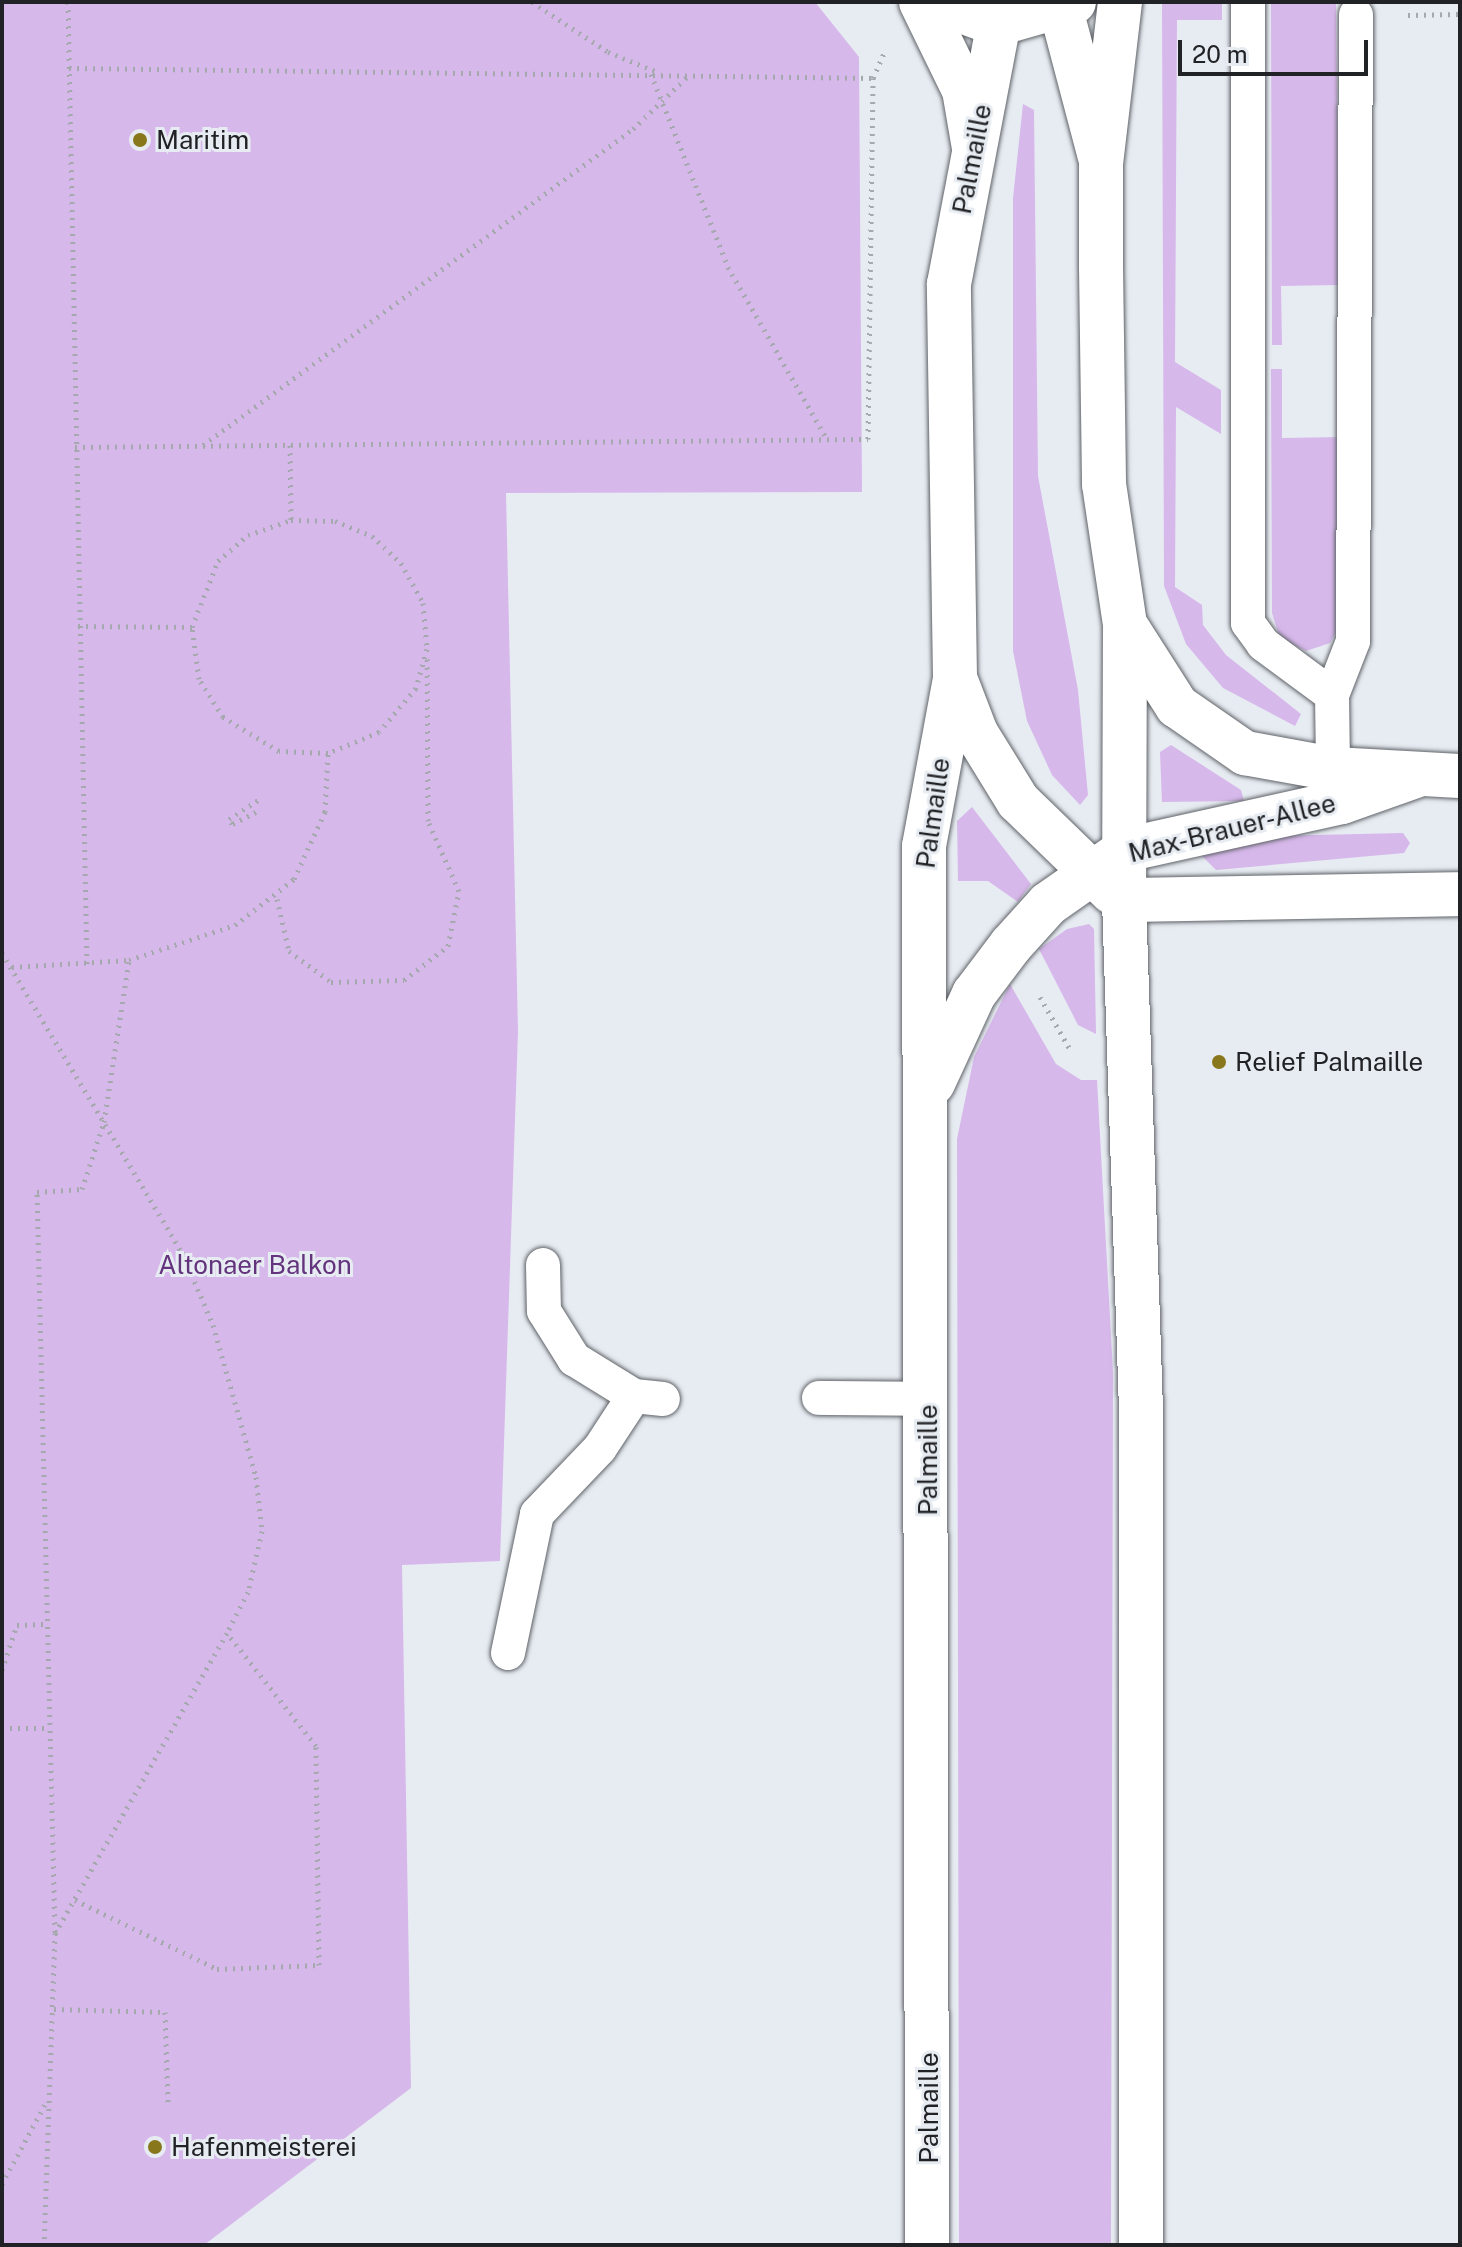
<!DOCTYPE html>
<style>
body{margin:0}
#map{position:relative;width:1462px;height:2247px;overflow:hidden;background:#e7ecf2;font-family:"Public Sans",sans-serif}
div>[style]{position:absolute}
.green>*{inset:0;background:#d7b8eb}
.path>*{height:5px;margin-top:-2.5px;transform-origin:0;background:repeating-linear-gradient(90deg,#a5a9ae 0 2px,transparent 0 8px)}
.roads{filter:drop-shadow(0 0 2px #5f6368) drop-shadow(0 0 2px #5f6368)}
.service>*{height:34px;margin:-17px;padding:0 17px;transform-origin:17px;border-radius:17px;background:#fff}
.tertiary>*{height:44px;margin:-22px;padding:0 22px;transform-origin:22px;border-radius:22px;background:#fff}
.secondary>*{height:44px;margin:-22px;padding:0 22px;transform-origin:22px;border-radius:22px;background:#fff}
.dots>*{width:22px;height:22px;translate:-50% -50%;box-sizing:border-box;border:4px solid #e7ecf2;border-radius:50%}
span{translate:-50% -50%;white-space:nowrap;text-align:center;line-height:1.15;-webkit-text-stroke:6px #e7ecf2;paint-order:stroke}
.poi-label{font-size:26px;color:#212225}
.left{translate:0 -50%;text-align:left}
.street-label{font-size:26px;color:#212225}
.park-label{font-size:26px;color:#63337d}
.frame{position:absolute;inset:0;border:4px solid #212225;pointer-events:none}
.scale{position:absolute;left:1178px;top:40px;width:190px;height:36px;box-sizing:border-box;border:4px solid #212225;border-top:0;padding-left:10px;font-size:24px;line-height:28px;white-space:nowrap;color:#212225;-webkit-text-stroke:6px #e7ecf2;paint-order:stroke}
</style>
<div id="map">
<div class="green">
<i style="clip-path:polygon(2px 2px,815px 2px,859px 57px,862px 492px,506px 493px,518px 1031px,500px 1561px,402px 1565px,411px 2088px,204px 2245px,2px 2245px)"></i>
<i style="clip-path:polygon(1162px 2px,1222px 2px,1222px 20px,1177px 20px,1175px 362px,1221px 390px,1221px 434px,1176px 407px,1175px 587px,1202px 605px,1203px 625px,1226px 655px,1301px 714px,1295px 726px,1223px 688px,1186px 644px,1164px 586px)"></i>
<i style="clip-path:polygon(1271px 2px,1336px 2px,1339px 285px,1281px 286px,1282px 345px,1272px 345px)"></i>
<i style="clip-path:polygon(1023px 104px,1034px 110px,1038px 476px,1078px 690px,1088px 795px,1080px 805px,1052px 775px,1027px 721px,1013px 651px,1013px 198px)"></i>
<i style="clip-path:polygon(1271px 369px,1282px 369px,1282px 438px,1341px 437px,1338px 629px,1330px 643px,1306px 651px,1280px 638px,1272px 613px)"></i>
<i style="clip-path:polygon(1171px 745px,1241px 790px,1244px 801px,1162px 802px,1160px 752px)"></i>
<i style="clip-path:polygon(972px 807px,1031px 884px,1018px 902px,988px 881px,958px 881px,957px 821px)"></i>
<i style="clip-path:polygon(1403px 833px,1410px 843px,1404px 853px,1216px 870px,1201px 855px,1271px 836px)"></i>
<i style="clip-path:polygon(1089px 924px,1094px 929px,1096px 1034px,1078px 1025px,1039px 949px,1067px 929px)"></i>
<i style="clip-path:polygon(1010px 984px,1056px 1064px,1081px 1080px,1097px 1080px,1113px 1373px,1111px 2245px,959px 2245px,957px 1139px,974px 1057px)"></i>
</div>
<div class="path">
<i style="left:68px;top:2px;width:966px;rotate:88.87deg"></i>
<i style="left:532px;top:2px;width:91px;rotate:33.3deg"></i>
<i style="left:608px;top:52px;width:56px;rotate:22deg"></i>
<i style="left:1408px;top:15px;width:52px;rotate:-1.1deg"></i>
<i style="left:69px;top:68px;width:804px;rotate:0.71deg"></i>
<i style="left:873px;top:78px;width:27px;rotate:-66deg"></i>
<i style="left:651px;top:74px;width:208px;rotate:68.2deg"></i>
<i style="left:728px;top:267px;width:198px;rotate:60.1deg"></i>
<i style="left:203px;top:445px;width:534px;rotate:-36.31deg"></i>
<i style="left:633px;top:129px;width:76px;rotate:-43.9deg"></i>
<i style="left:290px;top:445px;width:75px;rotate:89.2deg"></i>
<i style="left:75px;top:447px;width:793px;rotate:-0.58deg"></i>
<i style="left:868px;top:439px;width:361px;rotate:-89.2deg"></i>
<i style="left:78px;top:626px;width:114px;rotate:0.5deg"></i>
<i style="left:256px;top:812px;width:27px;rotate:153deg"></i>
<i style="left:232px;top:824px;width:6px;rotate:-121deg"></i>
<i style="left:229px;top:819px;width:37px;rotate:-33deg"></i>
<i style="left:277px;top:899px;width:53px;rotate:77deg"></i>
<i style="left:289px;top:951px;width:52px;rotate:36.4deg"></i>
<i style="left:331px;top:982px;width:73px;rotate:-1.6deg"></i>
<i style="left:404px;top:980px;width:56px;rotate:-37.7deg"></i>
<i style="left:448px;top:946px;width:56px;rotate:-78.7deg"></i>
<i style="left:459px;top:891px;width:77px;rotate:-113.9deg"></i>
<i style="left:428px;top:821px;width:164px;rotate:-90.3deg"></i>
<i style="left:2px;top:953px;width:349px;rotate:59deg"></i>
<i style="left:182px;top:1252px;width:79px;rotate:67deg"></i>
<i style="left:213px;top:1325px;width:158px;rotate:74.2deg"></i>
<i style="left:256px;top:1477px;width:54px;rotate:83.7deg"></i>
<i style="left:262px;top:1531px;width:63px;rotate:102.9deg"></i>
<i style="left:248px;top:1592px;width:46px;rotate:117.1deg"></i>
<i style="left:227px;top:1633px;width:346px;rotate:119.8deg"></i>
<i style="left:55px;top:1933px;width:312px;rotate:92deg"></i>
<i style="left:12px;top:967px;width:117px;rotate:-3.4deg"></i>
<i style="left:129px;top:960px;width:112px;rotate:-18.3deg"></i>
<i style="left:235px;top:925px;width:75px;rotate:-37.9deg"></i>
<i style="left:294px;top:879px;width:74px;rotate:-65.2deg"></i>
<i style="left:325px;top:812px;width:59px;rotate:-87.1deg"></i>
<i style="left:328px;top:753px;width:49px;rotate:-177.7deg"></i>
<i style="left:279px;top:751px;width:66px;rotate:-148.7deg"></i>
<i style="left:223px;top:717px;width:45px;rotate:-122.3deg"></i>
<i style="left:199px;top:679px;width:52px;rotate:-97.7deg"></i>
<i style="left:192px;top:627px;width:71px;rotate:-68.5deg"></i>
<i style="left:218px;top:561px;width:40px;rotate:-41deg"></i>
<i style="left:248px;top:535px;width:46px;rotate:-19.2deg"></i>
<i style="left:291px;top:520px;width:44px;rotate:1.3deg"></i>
<i style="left:335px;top:521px;width:40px;rotate:22deg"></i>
<i style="left:372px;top:536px;width:40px;rotate:43deg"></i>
<i style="left:401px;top:563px;width:46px;rotate:61.2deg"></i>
<i style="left:423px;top:603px;width:46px;rotate:85deg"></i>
<i style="left:427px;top:649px;width:41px;rotate:105.8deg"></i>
<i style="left:416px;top:688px;width:57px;rotate:130.1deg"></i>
<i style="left:379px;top:732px;width:55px;rotate:157.6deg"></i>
<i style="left:1040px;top:997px;width:62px;rotate:60.1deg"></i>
<i style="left:2px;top:1670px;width:47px;rotate:-71.6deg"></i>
<i style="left:17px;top:1625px;width:27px;rotate:-2deg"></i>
<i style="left:2px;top:1728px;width:46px"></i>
<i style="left:75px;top:1900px;width:158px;rotate:25.9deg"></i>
<i style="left:217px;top:1969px;width:102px;rotate:-2.2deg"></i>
<i style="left:319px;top:1965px;width:219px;rotate:-90.8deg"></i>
<i style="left:316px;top:1746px;width:144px;rotate:-128.2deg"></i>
<i style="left:55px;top:1932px;width:740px;rotate:-91.39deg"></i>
<i style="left:37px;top:1192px;width:45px;rotate:-3.8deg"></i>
<i style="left:82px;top:1189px;width:71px;rotate:-71.8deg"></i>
<i style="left:104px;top:1122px;width:164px;rotate:-81.2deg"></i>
<i style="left:54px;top:2009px;width:111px;rotate:1.5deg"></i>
<i style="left:165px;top:2012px;width:91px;rotate:88.1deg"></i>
<i style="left:2px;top:2184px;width:91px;rotate:-61.7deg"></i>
</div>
<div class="roads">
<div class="service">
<i style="left:1248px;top:2px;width:621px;rotate:90deg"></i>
<i style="left:1248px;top:623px;width:26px;rotate:54deg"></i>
<i style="left:1263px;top:644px;width:86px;rotate:36.5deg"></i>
<i style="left:1332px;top:695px;width:74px;rotate:89.2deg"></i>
<i style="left:1332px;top:695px;width:58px;rotate:-68.7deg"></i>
<i style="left:1353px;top:641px;width:626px;rotate:-89.73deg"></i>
<i style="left:543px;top:1265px;width:46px;rotate:88.8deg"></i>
<i style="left:544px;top:1311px;width:57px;rotate:58deg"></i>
<i style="left:574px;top:1359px;width:70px;rotate:31.7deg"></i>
<i style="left:634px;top:1396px;width:29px;rotate:6deg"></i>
<i style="left:819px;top:1398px;width:109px;rotate:0.5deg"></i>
<i style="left:508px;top:1653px;width:142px;rotate:-78.2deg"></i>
<i style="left:537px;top:1514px;width:91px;rotate:-46.3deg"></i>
<i style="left:600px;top:1448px;width:62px;rotate:-56.8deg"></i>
</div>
<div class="tertiary">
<i style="left:921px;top:2px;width:98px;rotate:64deg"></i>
<i style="left:964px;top:90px;width:59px;rotate:80.2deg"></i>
<i style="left:937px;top:2px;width:64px;rotate:20.1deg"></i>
<i style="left:997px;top:24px;width:80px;rotate:-15.9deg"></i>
<i style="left:1059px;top:2px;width:160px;rotate:75.2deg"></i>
</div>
<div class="secondary">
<i style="left:1120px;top:2px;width:162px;rotate:96.7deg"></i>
<i style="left:1101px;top:163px;width:104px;rotate:90deg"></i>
<i style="left:1101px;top:267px;width:217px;rotate:89.2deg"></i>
<i style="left:1104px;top:484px;width:142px;rotate:81.5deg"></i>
<i style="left:1125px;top:624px;width:276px;rotate:90.2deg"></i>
<i style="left:1124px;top:900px;width:509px;rotate:88.09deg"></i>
<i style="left:1141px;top:1409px;width:836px;rotate:90deg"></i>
<i style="left:1126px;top:626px;width:95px;rotate:57.5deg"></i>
<i style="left:1177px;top:706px;width:83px;rotate:34.7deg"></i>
<i style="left:1245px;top:753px;width:89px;rotate:10.3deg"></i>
<i style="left:1333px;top:769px;width:127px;rotate:3.2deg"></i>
<i style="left:955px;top:678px;width:59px;rotate:69.1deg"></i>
<i style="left:976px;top:733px;width:80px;rotate:58.3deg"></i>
<i style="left:1018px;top:801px;width:131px;rotate:44.1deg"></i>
<i style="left:1124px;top:900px;width:336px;rotate:-1deg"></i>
<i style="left:933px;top:1083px;width:98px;rotate:-65.3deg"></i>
<i style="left:974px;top:994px;width:61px;rotate:-52.9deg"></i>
<i style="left:1011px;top:945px;width:55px;rotate:-47.9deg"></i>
<i style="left:1048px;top:904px;width:94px;rotate:-35deg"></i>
<i style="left:1125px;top:850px;width:222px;rotate:-12.5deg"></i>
<i style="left:1342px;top:802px;width:78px;rotate:-19.4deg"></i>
<i style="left:927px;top:2245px;width:1399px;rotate:-90.12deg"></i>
<i style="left:924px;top:846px;width:171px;rotate:-79.5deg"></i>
<i style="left:955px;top:678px;width:394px;rotate:-90.9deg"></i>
<i style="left:949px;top:284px;width:287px;rotate:-79.2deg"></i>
</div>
</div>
<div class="dots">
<i style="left:140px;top:140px;background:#88771b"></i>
<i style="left:1219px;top:1062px;background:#88771b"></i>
<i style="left:155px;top:2147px;background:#88771b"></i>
</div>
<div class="poi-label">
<span class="left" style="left:156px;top:140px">Maritim</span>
<span class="left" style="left:1235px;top:1062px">Relief Palmaille</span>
<span class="left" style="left:171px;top:2147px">Hafenmeisterei</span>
</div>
<div class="street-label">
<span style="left:972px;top:159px;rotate:-79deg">Palmaille</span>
<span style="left:933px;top:813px;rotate:-82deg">Palmaille</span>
<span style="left:1232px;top:828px;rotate:-14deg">Max-Brauer-Allee</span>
<span style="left:928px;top:1460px;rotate:-90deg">Palmaille</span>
<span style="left:929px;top:2108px;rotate:-90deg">Palmaille</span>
</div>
<div class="park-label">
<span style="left:255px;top:1265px">Altonaer Balkon</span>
</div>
<div class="frame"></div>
<div class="scale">20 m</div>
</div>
